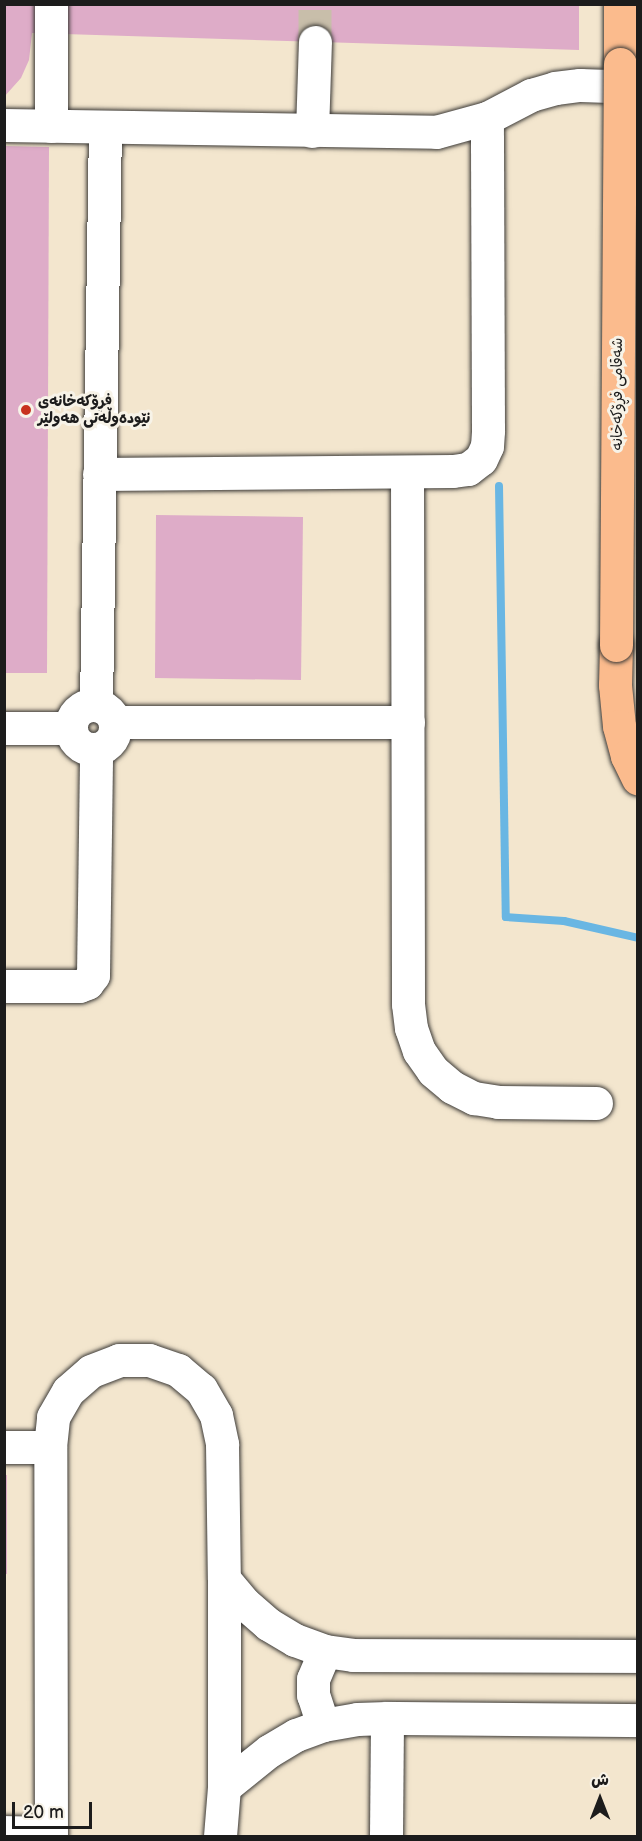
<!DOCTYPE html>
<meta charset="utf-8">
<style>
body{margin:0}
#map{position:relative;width:642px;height:1841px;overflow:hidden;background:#f3e6ce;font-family:"Balsamiq Sans","Playpen Sans Arabic",sans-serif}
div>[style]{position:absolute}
.stream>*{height:8px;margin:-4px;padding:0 4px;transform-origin:4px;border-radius:4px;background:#69b6e3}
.building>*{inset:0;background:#deacc8}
.minor-tunnel>*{height:33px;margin-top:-16.5px;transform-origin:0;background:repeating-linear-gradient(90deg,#c8beaa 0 33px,transparent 0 49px)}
.roads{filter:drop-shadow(0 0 2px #3c3a37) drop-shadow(0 0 2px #3c3a37)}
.minor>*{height:33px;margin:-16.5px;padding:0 16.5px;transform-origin:16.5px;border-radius:16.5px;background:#fff}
.minor>.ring{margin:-16.5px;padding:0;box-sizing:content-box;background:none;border:33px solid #fff;border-radius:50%}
.major>*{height:33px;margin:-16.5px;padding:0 16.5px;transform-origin:16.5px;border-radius:16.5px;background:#fbbb8d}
.bridges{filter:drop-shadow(0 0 2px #3c3a37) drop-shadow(0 0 2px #3c3a37)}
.major-bridge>*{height:33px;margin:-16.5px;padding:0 16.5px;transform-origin:16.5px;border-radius:16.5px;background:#fbbb8d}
.dots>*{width:16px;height:16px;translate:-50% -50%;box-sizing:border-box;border:3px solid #f7f3e8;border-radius:50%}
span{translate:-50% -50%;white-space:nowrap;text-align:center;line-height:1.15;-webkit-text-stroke:6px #f7f3e8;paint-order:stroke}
.street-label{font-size:15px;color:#1c1c1c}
.poi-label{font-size:15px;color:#1c1c1c;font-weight:700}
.left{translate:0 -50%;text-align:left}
.frame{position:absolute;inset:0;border:6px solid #1c1c1c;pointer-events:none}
.north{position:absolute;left:570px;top:1769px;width:60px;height:60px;-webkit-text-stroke:4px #f7f3e8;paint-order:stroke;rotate:0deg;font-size:16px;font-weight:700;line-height:24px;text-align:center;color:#1c1c1c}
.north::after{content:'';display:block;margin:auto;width:21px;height:27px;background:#1c1c1c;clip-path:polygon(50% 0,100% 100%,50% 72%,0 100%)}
.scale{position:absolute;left:12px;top:1802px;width:80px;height:27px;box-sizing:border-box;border:3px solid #1c1c1c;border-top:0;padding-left:8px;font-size:18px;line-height:21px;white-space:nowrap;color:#1c1c1c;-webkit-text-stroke:4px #f7f3e8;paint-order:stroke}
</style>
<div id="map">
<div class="stream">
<i style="left:499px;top:486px;width:431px;rotate:89.1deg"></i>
<i style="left:506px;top:917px;width:58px;rotate:3.9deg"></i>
<i style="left:564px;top:921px;width:76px;rotate:12.9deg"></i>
</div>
<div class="building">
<i style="clip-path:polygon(4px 4px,579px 4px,579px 50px,32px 33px,29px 60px,21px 78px,4px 97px)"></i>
<i style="clip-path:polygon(4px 146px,49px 147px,47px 673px,4px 673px)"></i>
<i style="clip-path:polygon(156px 515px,303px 517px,301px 680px,155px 678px)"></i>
<i style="clip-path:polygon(4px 1475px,7px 1475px,7px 1574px,4px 1574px)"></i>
</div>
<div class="minor-tunnel">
<i style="left:315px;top:42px;width:38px;rotate:-90deg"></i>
</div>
<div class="roads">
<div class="minor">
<i style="left:4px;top:125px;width:432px;rotate:0.9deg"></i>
<i style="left:436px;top:132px;width:53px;rotate:-15.4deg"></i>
<i style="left:487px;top:118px;width:50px;rotate:-27.6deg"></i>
<i style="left:531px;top:95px;width:25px;rotate:-16deg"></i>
<i style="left:555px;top:88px;width:25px;rotate:-7deg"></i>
<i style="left:580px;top:85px;width:58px;rotate:2deg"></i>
<i style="left:51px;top:126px;width:122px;rotate:-90deg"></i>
<i style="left:312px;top:131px;width:89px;rotate:-88.1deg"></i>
<i style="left:407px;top:472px;width:532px;rotate:89.89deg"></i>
<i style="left:408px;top:1004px;width:24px;rotate:83deg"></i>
<i style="left:411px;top:1028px;width:24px;rotate:71deg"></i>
<i style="left:419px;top:1051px;width:24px;rotate:55deg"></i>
<i style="left:433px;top:1071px;width:25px;rotate:40deg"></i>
<i style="left:452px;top:1087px;width:25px;rotate:27deg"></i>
<i style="left:474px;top:1098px;width:24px;rotate:9deg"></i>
<i style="left:498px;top:1102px;width:98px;rotate:0.6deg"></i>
<i style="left:99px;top:474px;width:354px;rotate:-0.5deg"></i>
<i style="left:453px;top:471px;width:15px;rotate:-8deg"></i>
<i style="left:468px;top:469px;width:16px;rotate:-38deg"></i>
<i style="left:481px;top:459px;width:14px;rotate:-65deg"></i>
<i style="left:487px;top:446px;width:16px;rotate:-86deg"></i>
<i style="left:488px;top:430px;width:312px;rotate:-90.2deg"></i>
<i style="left:96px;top:705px;width:578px;rotate:-89.11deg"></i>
<i class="ring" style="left:71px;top:705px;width:11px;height:11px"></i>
<i style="left:115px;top:722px;width:293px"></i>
<i style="left:4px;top:728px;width:67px"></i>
<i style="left:4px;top:986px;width:75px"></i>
<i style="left:79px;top:986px;width:9px;rotate:-21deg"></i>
<i style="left:87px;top:983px;width:10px;rotate:-53deg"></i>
<i style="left:93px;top:975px;width:226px;rotate:-89.2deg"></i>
<i style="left:4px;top:1447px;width:46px"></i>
<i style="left:224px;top:1579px;width:208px;rotate:90deg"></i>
<i style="left:323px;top:1725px;width:32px;rotate:-108deg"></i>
<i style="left:313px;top:1695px;width:16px;rotate:-90deg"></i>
<i style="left:313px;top:1679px;width:30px;rotate:-67deg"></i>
<i style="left:4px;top:1832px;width:46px;rotate:1.2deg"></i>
<i style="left:51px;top:1836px;width:389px;rotate:-90.1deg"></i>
<i style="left:50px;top:1447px;width:30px;rotate:-84deg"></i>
<i style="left:53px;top:1417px;width:30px;rotate:-60deg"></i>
<i style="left:68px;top:1391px;width:30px;rotate:-41deg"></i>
<i style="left:91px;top:1371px;width:30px;rotate:-21deg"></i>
<i style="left:119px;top:1360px;width:30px"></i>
<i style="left:149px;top:1360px;width:31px;rotate:19deg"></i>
<i style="left:178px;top:1370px;width:30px;rotate:40deg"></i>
<i style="left:201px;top:1389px;width:30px;rotate:60deg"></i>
<i style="left:216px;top:1415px;width:30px;rotate:78deg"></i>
<i style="left:222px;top:1444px;width:135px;rotate:89.2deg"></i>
<i style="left:224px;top:1579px;width:31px;rotate:50deg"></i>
<i style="left:244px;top:1603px;width:32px;rotate:41deg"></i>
<i style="left:268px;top:1624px;width:31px;rotate:31deg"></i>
<i style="left:295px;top:1640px;width:32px;rotate:20deg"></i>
<i style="left:325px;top:1651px;width:28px;rotate:8deg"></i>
<i style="left:353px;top:1655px;width:285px;rotate:0.2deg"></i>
<i style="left:220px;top:1836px;width:49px;rotate:-85.3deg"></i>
<i style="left:224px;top:1787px;width:58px;rotate:-38.7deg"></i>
<i style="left:269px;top:1751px;width:31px;rotate:-31deg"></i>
<i style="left:296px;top:1735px;width:29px;rotate:-20deg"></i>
<i style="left:323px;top:1725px;width:35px;rotate:-10deg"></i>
<i style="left:357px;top:1719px;width:30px;rotate:-2deg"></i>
<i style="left:387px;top:1718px;width:251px;rotate:0.5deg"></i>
<i style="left:386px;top:1836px;width:118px;rotate:-89.5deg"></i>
</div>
<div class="major">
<i style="left:620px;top:64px;width:60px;rotate:-90deg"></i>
<i style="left:616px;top:645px;width:40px;rotate:91.4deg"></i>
<i style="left:615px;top:685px;width:41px;rotate:84.4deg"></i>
<i style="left:619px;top:726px;width:31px;rotate:75deg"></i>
<i style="left:627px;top:756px;width:25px;rotate:64deg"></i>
</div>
</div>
<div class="bridges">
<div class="major-bridge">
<i style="left:616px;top:645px;width:581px;rotate:-89.61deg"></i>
</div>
</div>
<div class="dots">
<i style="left:26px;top:410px;background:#c8321e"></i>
</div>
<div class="street-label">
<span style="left:618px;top:394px;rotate:-90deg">شەقامی فڕۆکەخانە</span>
</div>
<div class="poi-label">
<span class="left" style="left:38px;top:410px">فڕۆکەخانەی<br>نێودەوڵەتی هەولێر</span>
</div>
<div class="frame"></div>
<div class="north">ش</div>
<div class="scale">20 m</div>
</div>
